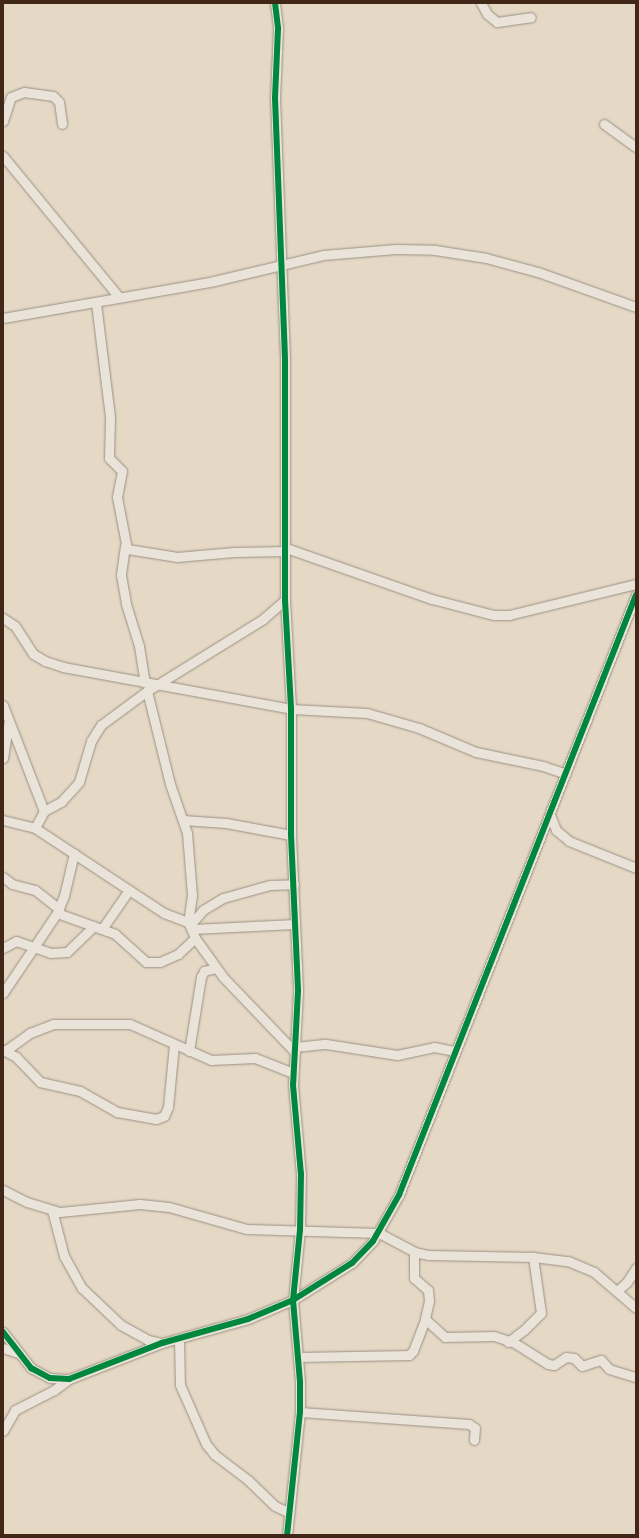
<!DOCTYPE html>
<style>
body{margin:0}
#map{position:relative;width:639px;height:1538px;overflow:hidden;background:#e5d8c4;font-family:Alegreya,serif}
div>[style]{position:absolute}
.roads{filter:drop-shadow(0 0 1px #9b9083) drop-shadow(0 0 1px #9b9083)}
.minor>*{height:9px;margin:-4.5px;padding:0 4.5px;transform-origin:4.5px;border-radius:4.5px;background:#e9e3d9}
.cycleway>*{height:6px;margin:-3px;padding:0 3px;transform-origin:3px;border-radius:3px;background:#00873e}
span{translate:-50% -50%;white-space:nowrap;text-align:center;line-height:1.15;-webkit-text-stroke:3px #f7e8d0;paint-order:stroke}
.frame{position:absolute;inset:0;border:4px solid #412716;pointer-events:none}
</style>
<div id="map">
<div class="roads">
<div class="minor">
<i style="left:275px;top:3px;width:26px;rotate:83deg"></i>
<i style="left:278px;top:29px;width:69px;rotate:92.5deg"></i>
<i style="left:275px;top:98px;width:262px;rotate:87.8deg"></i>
<i style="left:285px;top:360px;width:240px;rotate:90deg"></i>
<i style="left:285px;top:600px;width:109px;rotate:86.8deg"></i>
<i style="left:291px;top:709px;width:126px;rotate:90deg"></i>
<i style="left:291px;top:835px;width:156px;rotate:87.4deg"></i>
<i style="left:298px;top:991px;width:94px;rotate:93deg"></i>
<i style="left:293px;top:1085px;width:89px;rotate:84.9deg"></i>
<i style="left:301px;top:1174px;width:56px;rotate:91deg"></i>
<i style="left:300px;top:1230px;width:70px;rotate:95.7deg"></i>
<i style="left:293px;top:1300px;width:82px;rotate:85.1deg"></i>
<i style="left:300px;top:1382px;width:30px;rotate:90deg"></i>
<i style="left:300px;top:1412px;width:124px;rotate:96deg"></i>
<i style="left:481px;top:3px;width:13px;rotate:61deg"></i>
<i style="left:487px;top:14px;width:13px;rotate:39deg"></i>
<i style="left:497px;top:22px;width:34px;rotate:-8deg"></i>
<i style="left:3px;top:121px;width:25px;rotate:-72deg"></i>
<i style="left:11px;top:97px;width:14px;rotate:-21deg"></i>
<i style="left:24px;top:92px;width:29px;rotate:8deg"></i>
<i style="left:53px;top:96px;width:8px;rotate:45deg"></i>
<i style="left:59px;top:102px;width:22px;rotate:82deg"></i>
<i style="left:604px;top:124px;width:39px;rotate:36deg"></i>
<i style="left:3px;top:156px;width:183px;rotate:50.6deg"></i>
<i style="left:96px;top:303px;width:115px;rotate:83deg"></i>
<i style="left:110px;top:417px;width:41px;rotate:91.4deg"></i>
<i style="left:109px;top:458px;width:18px;rotate:45deg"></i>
<i style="left:122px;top:471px;width:26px;rotate:101deg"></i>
<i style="left:117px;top:497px;width:53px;rotate:79.1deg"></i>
<i style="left:127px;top:549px;width:51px;rotate:9.1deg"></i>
<i style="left:177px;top:557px;width:57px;rotate:-5deg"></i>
<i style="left:234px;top:552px;width:52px;rotate:-1.1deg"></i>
<i style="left:3px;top:318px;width:214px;rotate:-9.9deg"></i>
<i style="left:214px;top:281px;width:112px;rotate:-13.4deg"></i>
<i style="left:323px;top:255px;width:73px;rotate:-4.7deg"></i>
<i style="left:396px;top:249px;width:39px;rotate:1deg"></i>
<i style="left:435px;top:250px;width:52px;rotate:8.9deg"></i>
<i style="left:486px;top:258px;width:54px;rotate:15.1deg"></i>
<i style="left:538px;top:272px;width:104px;rotate:19.7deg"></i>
<i style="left:125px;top:546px;width:29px;rotate:98deg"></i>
<i style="left:121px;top:575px;width:29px;rotate:80deg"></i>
<i style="left:126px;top:604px;width:44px;rotate:72.8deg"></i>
<i style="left:139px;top:646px;width:37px;rotate:81deg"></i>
<i style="left:286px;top:548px;width:155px;rotate:19.3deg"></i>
<i style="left:432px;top:599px;width:64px;rotate:14.5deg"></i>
<i style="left:494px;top:615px;width:15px"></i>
<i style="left:509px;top:615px;width:131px;rotate:-13.7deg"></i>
<i style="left:3px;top:618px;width:14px;rotate:34deg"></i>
<i style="left:15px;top:626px;width:33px;rotate:57deg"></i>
<i style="left:33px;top:654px;width:14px;rotate:30deg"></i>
<i style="left:45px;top:661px;width:19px;rotate:18deg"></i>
<i style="left:63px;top:667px;width:232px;rotate:10.4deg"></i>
<i style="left:291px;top:709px;width:76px;rotate:3deg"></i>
<i style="left:367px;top:713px;width:54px;rotate:16.1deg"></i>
<i style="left:419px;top:728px;width:62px;rotate:22.8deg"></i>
<i style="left:476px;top:752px;width:68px;rotate:11.8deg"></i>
<i style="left:543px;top:766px;width:24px;rotate:19deg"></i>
<i style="left:147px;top:691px;width:96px;rotate:76.1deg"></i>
<i style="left:170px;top:784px;width:52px;rotate:70.9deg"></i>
<i style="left:187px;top:833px;width:62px;rotate:85.4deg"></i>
<i style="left:192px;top:895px;width:27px;rotate:98deg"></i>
<i style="left:3px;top:705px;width:114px;rotate:68.9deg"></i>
<i style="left:3px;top:758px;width:36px;rotate:-81deg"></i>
<i style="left:550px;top:815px;width:16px;rotate:68deg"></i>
<i style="left:556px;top:830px;width:17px;rotate:40deg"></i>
<i style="left:569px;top:841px;width:72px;rotate:21.9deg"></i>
<i style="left:3px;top:820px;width:33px;rotate:14deg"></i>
<i style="left:35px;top:828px;width:154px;rotate:33.4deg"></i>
<i style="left:164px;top:913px;width:26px;rotate:21deg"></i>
<i style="left:188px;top:922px;width:17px;rotate:66deg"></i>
<i style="left:195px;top:938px;width:48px;rotate:54.3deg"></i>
<i style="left:223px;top:977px;width:104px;rotate:46.2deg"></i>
<i style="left:183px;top:820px;width:43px;rotate:4deg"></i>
<i style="left:226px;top:823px;width:66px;rotate:10.5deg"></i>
<i style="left:35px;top:828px;width:19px;rotate:-62deg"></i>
<i style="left:44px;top:811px;width:19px;rotate:-28deg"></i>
<i style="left:61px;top:802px;width:27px;rotate:-48deg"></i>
<i style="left:79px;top:782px;width:43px;rotate:-73.7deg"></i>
<i style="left:91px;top:741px;width:19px;rotate:-58deg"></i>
<i style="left:101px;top:725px;width:57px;rotate:-36.5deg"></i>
<i style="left:147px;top:691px;width:137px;rotate:-31.8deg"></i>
<i style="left:263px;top:619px;width:29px;rotate:-41deg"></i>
<i style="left:3px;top:877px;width:11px;rotate:38deg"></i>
<i style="left:12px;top:884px;width:24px;rotate:15deg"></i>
<i style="left:35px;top:890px;width:31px;rotate:38deg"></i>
<i style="left:57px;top:913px;width:62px;rotate:19.9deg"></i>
<i style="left:115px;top:934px;width:42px;rotate:42.1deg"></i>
<i style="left:146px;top:962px;width:14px"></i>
<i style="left:160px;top:962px;width:20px;rotate:-24deg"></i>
<i style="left:178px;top:954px;width:23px;rotate:-43deg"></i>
<i style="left:190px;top:925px;width:20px;rotate:-49deg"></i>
<i style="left:203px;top:910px;width:23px;rotate:-31deg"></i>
<i style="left:223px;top:898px;width:49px;rotate:-15.5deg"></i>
<i style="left:270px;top:885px;width:24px;rotate:-2deg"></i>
<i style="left:102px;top:929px;width:47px;rotate:-55.3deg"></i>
<i style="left:192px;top:929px;width:103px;rotate:-2.8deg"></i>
<i style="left:3px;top:948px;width:15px;rotate:-28deg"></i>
<i style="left:16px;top:941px;width:36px;rotate:19deg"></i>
<i style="left:50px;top:953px;width:17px;rotate:-3deg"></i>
<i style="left:67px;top:952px;width:37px;rotate:-44deg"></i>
<i style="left:3px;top:993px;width:97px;rotate:-56deg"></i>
<i style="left:57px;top:913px;width:18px;rotate:-68deg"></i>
<i style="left:64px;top:896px;width:44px;rotate:-76.9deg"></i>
<i style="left:295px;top:1047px;width:31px;rotate:-6deg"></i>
<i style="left:326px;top:1044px;width:72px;rotate:8.8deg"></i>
<i style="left:397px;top:1055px;width:38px;rotate:-12deg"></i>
<i style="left:434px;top:1047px;width:20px;rotate:11deg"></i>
<i style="left:3px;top:1050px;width:15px;rotate:28deg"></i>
<i style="left:16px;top:1057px;width:35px;rotate:46deg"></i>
<i style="left:40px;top:1082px;width:41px;rotate:12.7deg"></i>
<i style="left:80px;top:1091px;width:43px;rotate:29.6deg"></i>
<i style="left:117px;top:1112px;width:40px;rotate:10deg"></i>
<i style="left:156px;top:1119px;width:9px;rotate:-21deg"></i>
<i style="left:164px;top:1116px;width:10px;rotate:-66deg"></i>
<i style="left:168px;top:1107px;width:62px;rotate:-84.5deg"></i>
<i style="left:5px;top:1051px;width:31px;rotate:-36deg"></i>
<i style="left:30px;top:1033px;width:25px;rotate:-21deg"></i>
<i style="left:53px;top:1024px;width:77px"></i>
<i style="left:130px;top:1024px;width:89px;rotate:24deg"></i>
<i style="left:211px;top:1060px;width:44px;rotate:-2.6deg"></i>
<i style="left:255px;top:1058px;width:41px;rotate:21.5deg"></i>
<i style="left:189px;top:1051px;width:75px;rotate:-80.8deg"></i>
<i style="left:201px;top:977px;width:7px;rotate:-63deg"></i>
<i style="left:204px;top:971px;width:12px;rotate:-14deg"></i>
<i style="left:3px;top:1190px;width:27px;rotate:27deg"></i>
<i style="left:27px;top:1202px;width:34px;rotate:17deg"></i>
<i style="left:60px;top:1212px;width:80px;rotate:-5.7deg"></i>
<i style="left:140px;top:1204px;width:29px;rotate:6deg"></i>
<i style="left:169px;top:1207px;width:81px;rotate:15.8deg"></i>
<i style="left:247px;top:1229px;width:132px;rotate:1.7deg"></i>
<i style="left:379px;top:1233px;width:40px;rotate:28deg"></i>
<i style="left:414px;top:1252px;width:14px;rotate:12deg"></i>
<i style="left:428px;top:1255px;width:105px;rotate:1.1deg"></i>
<i style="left:533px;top:1257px;width:35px;rotate:7deg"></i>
<i style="left:568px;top:1261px;width:28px;rotate:23deg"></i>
<i style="left:594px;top:1272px;width:55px;rotate:40.6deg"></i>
<i style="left:52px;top:1210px;width:48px;rotate:75.4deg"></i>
<i style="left:64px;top:1256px;width:37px;rotate:61deg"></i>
<i style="left:82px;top:1288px;width:54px;rotate:43.5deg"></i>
<i style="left:121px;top:1325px;width:31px;rotate:29deg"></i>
<i style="left:148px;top:1340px;width:13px;rotate:13deg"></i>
<i style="left:414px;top:1252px;width:26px;rotate:90deg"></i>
<i style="left:414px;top:1278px;width:18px;rotate:41deg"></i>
<i style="left:428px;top:1290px;width:11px;rotate:85deg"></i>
<i style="left:429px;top:1301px;width:18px;rotate:103deg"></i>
<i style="left:617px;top:1291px;width:13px;rotate:-42deg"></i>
<i style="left:627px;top:1282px;width:17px;rotate:-57deg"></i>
<i style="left:3px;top:1332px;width:46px;rotate:52.1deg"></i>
<i style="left:31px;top:1368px;width:21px;rotate:28deg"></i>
<i style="left:50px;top:1378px;width:19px;rotate:3deg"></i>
<i style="left:69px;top:1379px;width:100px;rotate:-21.2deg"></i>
<i style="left:162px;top:1343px;width:89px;rotate:-15.6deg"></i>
<i style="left:248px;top:1319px;width:49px;rotate:-22.9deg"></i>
<i style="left:293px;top:1300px;width:70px;rotate:-32.1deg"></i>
<i style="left:352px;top:1263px;width:30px;rotate:-46deg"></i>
<i style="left:373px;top:1241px;width:53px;rotate:-60.5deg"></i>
<i style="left:399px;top:1195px;width:645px;rotate:-68.45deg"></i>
<i style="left:179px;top:1339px;width:46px;rotate:88.8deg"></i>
<i style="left:180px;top:1385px;width:64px;rotate:66.2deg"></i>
<i style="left:206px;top:1444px;width:14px;rotate:51deg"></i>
<i style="left:215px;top:1455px;width:41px;rotate:37.1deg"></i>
<i style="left:248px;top:1480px;width:37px;rotate:44deg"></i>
<i style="left:275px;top:1506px;width:14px;rotate:25deg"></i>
<i style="left:508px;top:1342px;width:20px;rotate:-37deg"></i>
<i style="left:524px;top:1330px;width:24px;rotate:-45deg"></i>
<i style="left:541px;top:1313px;width:57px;rotate:-98.1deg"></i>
<i style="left:3px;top:1348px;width:18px;rotate:19deg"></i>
<i style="left:298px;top:1357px;width:111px;rotate:-1deg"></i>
<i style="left:409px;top:1355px;width:6px;rotate:-45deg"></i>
<i style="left:413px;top:1351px;width:34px;rotate:-69deg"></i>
<i style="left:425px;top:1319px;width:27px;rotate:42deg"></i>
<i style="left:445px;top:1337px;width:49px;rotate:-1.2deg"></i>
<i style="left:494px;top:1336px;width:20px;rotate:18deg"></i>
<i style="left:513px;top:1342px;width:41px;rotate:32.2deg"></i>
<i style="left:548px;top:1364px;width:6px;rotate:9deg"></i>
<i style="left:554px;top:1365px;width:14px;rotate:-34deg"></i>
<i style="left:566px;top:1357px;width:8px;rotate:7deg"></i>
<i style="left:574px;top:1358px;width:11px;rotate:45deg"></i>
<i style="left:582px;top:1366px;width:20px;rotate:-18deg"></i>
<i style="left:601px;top:1360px;width:12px;rotate:48deg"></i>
<i style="left:609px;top:1369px;width:28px;rotate:17deg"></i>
<i style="left:300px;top:1412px;width:169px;rotate:4.1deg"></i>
<i style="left:469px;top:1424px;width:7px;rotate:34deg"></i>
<i style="left:475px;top:1428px;width:12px;rotate:95deg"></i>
<i style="left:3px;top:1431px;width:24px;rotate:-60deg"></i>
<i style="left:15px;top:1410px;width:44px;rotate:-27.1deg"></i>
<i style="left:54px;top:1390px;width:19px;rotate:-36deg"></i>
</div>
</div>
<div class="cycleway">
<i style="left:275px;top:3px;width:26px;rotate:83deg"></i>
<i style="left:278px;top:29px;width:69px;rotate:92.5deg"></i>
<i style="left:275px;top:98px;width:262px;rotate:87.8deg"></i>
<i style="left:285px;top:360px;width:240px;rotate:90deg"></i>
<i style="left:285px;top:600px;width:109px;rotate:86.8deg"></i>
<i style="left:291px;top:709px;width:126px;rotate:90deg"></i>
<i style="left:291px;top:835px;width:156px;rotate:87.4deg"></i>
<i style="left:298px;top:991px;width:94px;rotate:93deg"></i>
<i style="left:293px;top:1085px;width:89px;rotate:84.9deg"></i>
<i style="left:301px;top:1174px;width:56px;rotate:91deg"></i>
<i style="left:300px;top:1230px;width:70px;rotate:95.7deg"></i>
<i style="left:293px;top:1300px;width:82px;rotate:85.1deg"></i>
<i style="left:300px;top:1382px;width:30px;rotate:90deg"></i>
<i style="left:300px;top:1412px;width:124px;rotate:96deg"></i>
<i style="left:3px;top:1332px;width:46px;rotate:52.1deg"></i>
<i style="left:31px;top:1368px;width:21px;rotate:28deg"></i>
<i style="left:50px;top:1378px;width:19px;rotate:3deg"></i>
<i style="left:69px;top:1379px;width:100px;rotate:-21.2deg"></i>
<i style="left:162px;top:1343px;width:89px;rotate:-15.6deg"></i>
<i style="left:248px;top:1319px;width:49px;rotate:-22.9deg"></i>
<i style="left:293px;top:1300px;width:70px;rotate:-32.1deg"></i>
<i style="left:352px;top:1263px;width:30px;rotate:-46deg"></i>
<i style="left:373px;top:1241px;width:53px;rotate:-60.5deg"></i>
<i style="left:399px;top:1195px;width:645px;rotate:-68.45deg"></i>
</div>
<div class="frame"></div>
</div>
